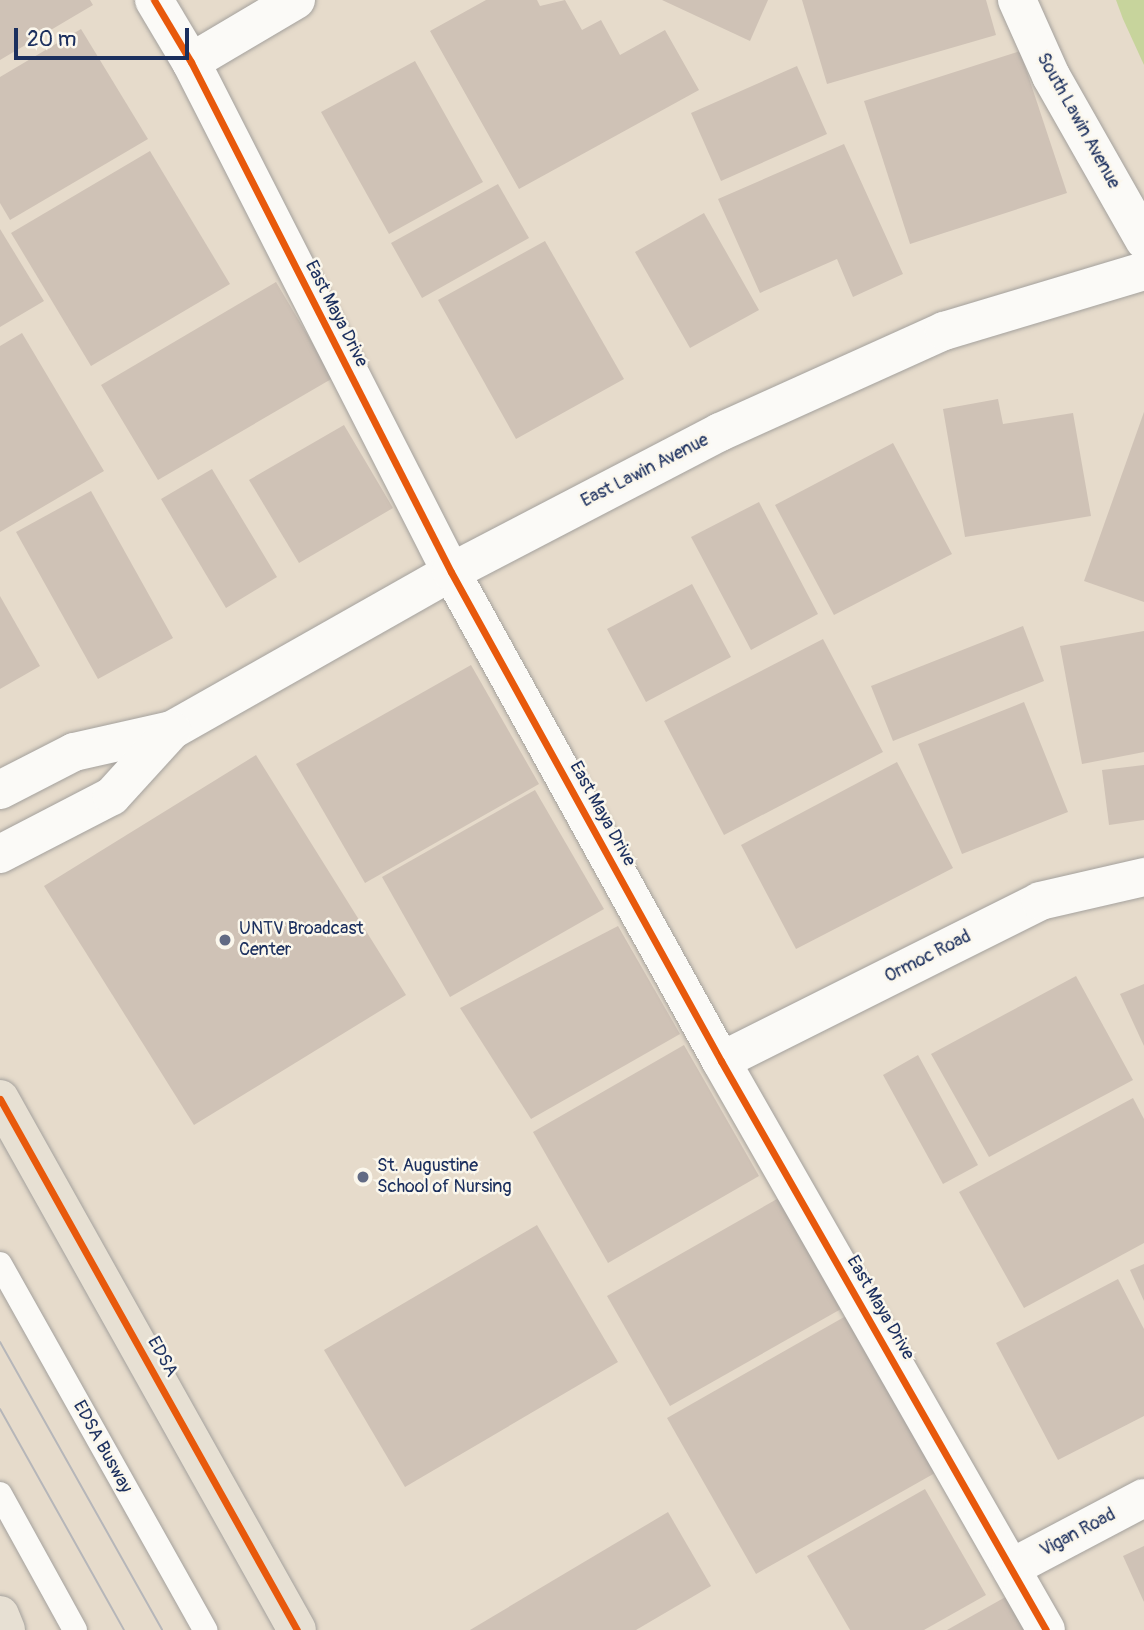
<!DOCTYPE html>
<style>
body{margin:0}
#map{position:relative;width:1144px;height:1630px;overflow:hidden;background:#e6dbcb;font-family:Pangolin,sans-serif}
div>[style]{position:absolute}
.green>*{inset:0;background:#c7d49c}
.building>*{inset:0;background:#cfc2b6}
.roads{filter:drop-shadow(0 0 2px #a4a19d) drop-shadow(0 0 2px #a4a19d)}
.lane>*{height:24px;margin:-12px;padding:0 12px;transform-origin:12px;border-radius:12px;background:#fbfaf7}
.street>*{height:38px;margin:-19px;padding:0 19px;transform-origin:19px;border-radius:19px;background:#fbfaf7}
.highway>*{height:38px;margin:-19px;padding:0 19px;transform-origin:19px;border-radius:19px;background:#e7e0d3}
.tram>*{height:2px;margin:-1px;padding:0 1px;transform-origin:1px;border-radius:1px;background:#b6b6b9}
.cycleway>*{height:7px;margin:-3.5px;padding:0 3.5px;transform-origin:3.5px;border-radius:3.5px;background:#e8590c}
.dots>*{width:19px;height:19px;translate:-50% -50%;box-sizing:border-box;border:4px solid #fbf7ec;border-radius:50%}
span{translate:-50% -50%;white-space:nowrap;text-align:center;line-height:1.15;-webkit-text-stroke:5px #fbf7ec;paint-order:stroke}
.street-label{font-size:18px;color:#1b2f5e}
.poi-label{font-size:18px;color:#1b2f5e}
.left{translate:0 -50%;text-align:left}
.scale{position:absolute;left:14px;top:28px;width:175px;height:32px;box-sizing:border-box;border:4px solid #1b2f5e;border-top:0;padding-left:9px;font-size:21px;line-height:24px;white-space:nowrap;color:#1b2f5e;-webkit-text-stroke:5px #fbf7ec;paint-order:stroke}
</style>
<div id="map">
<div class="green">
<i style="clip-path:polygon(1116px 0,1144px 0,1144px 65px,1123px 19px)"></i>
</div>
<div class="building">
<i style="clip-path:polygon(0 0,90px 0,93px 5px,0 60px)"></i>
<i style="clip-path:polygon(486px 0,537px 0,540px 6px,565px 0,582px 30px,601px 20px,620px 55px,665px 30px,699px 90px,519px 189px,430px 31px)"></i>
<i style="clip-path:polygon(662px 0,768px 0,750px 41px)"></i>
<i style="clip-path:polygon(802px 0,986px 0,996px 35px,827px 84px)"></i>
<i style="clip-path:polygon(81px 29px,148px 139px,10px 220px,0 203px,0 77px)"></i>
<i style="clip-path:polygon(1020px 51px,1067px 193px,910px 244px,864px 101px)"></i>
<i style="clip-path:polygon(415px 61px,483px 182px,389px 234px,321px 112px)"></i>
<i style="clip-path:polygon(797px 66px,827px 134px,721px 181px,691px 113px)"></i>
<i style="clip-path:polygon(844px 144px,903px 274px,853px 297px,837px 259px,760px 293px,718px 199px)"></i>
<i style="clip-path:polygon(150px 151px,230px 284px,91px 366px,11px 233px)"></i>
<i style="clip-path:polygon(498px 184px,529px 238px,422px 298px,391px 243px)"></i>
<i style="clip-path:polygon(704px 213px,759px 310px,690px 348px,635px 252px)"></i>
<i style="clip-path:polygon(0 229px,44px 301px,0 327px)"></i>
<i style="clip-path:polygon(545px 241px,624px 379px,516px 439px,438px 300px)"></i>
<i style="clip-path:polygon(276px 282px,333px 378px,158px 480px,101px 385px)"></i>
<i style="clip-path:polygon(22px 333px,104px 471px,0 532px,0 346px)"></i>
<i style="clip-path:polygon(998px 399px,1003px 424px,1073px 413px,1091px 516px,965px 537px,943px 409px)"></i>
<i style="clip-path:polygon(1144px 412px,1144px 602px,1084px 581px)"></i>
<i style="clip-path:polygon(344px 425px,393px 508px,299px 563px,249px 480px)"></i>
<i style="clip-path:polygon(893px 443px,952px 554px,834px 615px,775px 505px)"></i>
<i style="clip-path:polygon(212px 469px,277px 577px,226px 608px,161px 499px)"></i>
<i style="clip-path:polygon(91px 491px,173px 638px,98px 679px,16px 532px)"></i>
<i style="clip-path:polygon(759px 502px,818px 614px,751px 650px,691px 537px)"></i>
<i style="clip-path:polygon(692px 584px,731px 657px,646px 702px,607px 629px)"></i>
<i style="clip-path:polygon(0 596px,40px 666px,0 689px)"></i>
<i style="clip-path:polygon(1023px 626px,1044px 681px,893px 741px,871px 686px)"></i>
<i style="clip-path:polygon(1144px 631px,1144px 752px,1082px 764px,1060px 646px)"></i>
<i style="clip-path:polygon(823px 639px,883px 752px,724px 835px,664px 721px)"></i>
<i style="clip-path:polygon(471px 665px,539px 784px,365px 883px,296px 764px)"></i>
<i style="clip-path:polygon(1024px 702px,1068px 812px,962px 854px,918px 744px)"></i>
<i style="clip-path:polygon(256px 755px,406px 995px,194px 1125px,44px 886px)"></i>
<i style="clip-path:polygon(897px 762px,953px 868px,796px 949px,741px 845px)"></i>
<i style="clip-path:polygon(1144px 765px,1144px 820px,1109px 825px,1102px 770px)"></i>
<i style="clip-path:polygon(535px 790px,604px 909px,450px 997px,382px 877px)"></i>
<i style="clip-path:polygon(618px 926px,680px 1034px,531px 1119px,460px 1008px)"></i>
<i style="clip-path:polygon(1076px 976px,1133px 1080px,989px 1157px,931px 1054px)"></i>
<i style="clip-path:polygon(1144px 984px,1144px 1046px,1120px 994px)"></i>
<i style="clip-path:polygon(684px 1045px,759px 1176px,608px 1263px,533px 1132px)"></i>
<i style="clip-path:polygon(918px 1055px,978px 1165px,943px 1184px,883px 1075px)"></i>
<i style="clip-path:polygon(1133px 1098px,1144px 1119px,1144px 1243px,1024px 1308px,959px 1192px)"></i>
<i style="clip-path:polygon(784px 1195px,848px 1305px,670px 1406px,607px 1296px)"></i>
<i style="clip-path:polygon(537px 1225px,618px 1362px,405px 1487px,324px 1350px)"></i>
<i style="clip-path:polygon(1144px 1264px,1144px 1301px,1130px 1270px)"></i>
<i style="clip-path:polygon(1118px 1279px,1144px 1329px,1144px 1416px,1058px 1460px,996px 1343px)"></i>
<i style="clip-path:polygon(860px 1308px,951px 1464px,756px 1574px,667px 1418px)"></i>
<i style="clip-path:polygon(925px 1489px,986px 1595px,924px 1630px,850px 1630px,807px 1556px)"></i>
<i style="clip-path:polygon(668px 1512px,711px 1586px,636px 1630px,470px 1630px)"></i>
<i style="clip-path:polygon(1144px 1546px,1144px 1602px,1123px 1556px)"></i>
<i style="clip-path:polygon(1009px 1595px,1029px 1630px,947px 1630px)"></i>
</div>
<div class="roads">
<div class="lane">
<i style="left:0;top:1264px;width:420px;rotate:60.7deg"></i>
<i style="left:0;top:1494px;width:155px;rotate:61.1deg"></i>
</div>
<div class="street">
<i style="left:154px;top:0;width:72px;rotate:59.2deg"></i>
<i style="left:191px;top:62px;width:572px;rotate:62.99deg"></i>
<i style="left:451px;top:572px;width:559px;rotate:61.09deg"></i>
<i style="left:721px;top:1061px;width:655px;rotate:60.27deg"></i>
<i style="left:1017px;top:0;width:83px;rotate:65.9deg"></i>
<i style="left:1051px;top:76px;width:189px;rotate:60.4deg"></i>
<i style="left:191px;top:62px;width:122px;rotate:-30.6deg"></i>
<i style="left:0;top:790px;width:83px;rotate:-27.2deg"></i>
<i style="left:74px;top:752px;width:100px;rotate:-12.7deg"></i>
<i style="left:172px;top:730px;width:321px;rotate:-29.5deg"></i>
<i style="left:451px;top:572px;width:303px;rotate:-27.5deg"></i>
<i style="left:720px;top:432px;width:246px;rotate:-24.3deg"></i>
<i style="left:944px;top:331px;width:209px;rotate:-16.7deg"></i>
<i style="left:0;top:854px;width:126px;rotate:-27.4deg"></i>
<i style="left:112px;top:796px;width:89px;rotate:-47.7deg"></i>
<i style="left:721px;top:1061px;width:357px;rotate:-26.6deg"></i>
<i style="left:1040px;top:901px;width:107px;rotate:-13deg"></i>
<i style="left:1011px;top:1568px;width:150px;rotate:-27.8deg"></i>
</div>
<div class="highway">
<i style="left:0;top:1099px;width:608px;rotate:60.78deg"></i>
<i style="left:0;top:1615px;width:16px;rotate:68deg"></i>
</div>
</div>
<div class="tram">
<i style="left:0;top:1342px;width:330px;rotate:60.6deg"></i>
<i style="left:0;top:1409px;width:253px;rotate:60.7deg"></i>
</div>
<div class="cycleway">
<i style="left:154px;top:0;width:72px;rotate:59.2deg"></i>
<i style="left:191px;top:62px;width:572px;rotate:62.99deg"></i>
<i style="left:451px;top:572px;width:559px;rotate:61.09deg"></i>
<i style="left:721px;top:1061px;width:655px;rotate:60.27deg"></i>
<i style="left:0;top:1099px;width:608px;rotate:60.78deg"></i>
</div>
<div class="dots">
<i style="left:225px;top:940px;background:#626b84"></i>
<i style="left:363px;top:1177px;background:#626b84"></i>
</div>
<div class="street-label">
<span style="left:1078px;top:121px;rotate:61deg">South Lawin Avenue</span>
<span style="left:336px;top:314px;rotate:63deg">East Maya Drive</span>
<span style="left:645px;top:471px;rotate:-27deg">East Lawin Avenue</span>
<span style="left:602px;top:814px;rotate:61deg">East Maya Drive</span>
<span style="left:928px;top:957px;rotate:-27deg">Ormoc Road</span>
<span style="left:880px;top:1308px;rotate:60deg">East Maya Drive</span>
<span style="left:162px;top:1357px;rotate:61deg">EDSA</span>
<span style="left:102px;top:1447px;rotate:61deg">EDSA Busway</span>
<span style="left:1078px;top:1533px;rotate:-28deg">Vigan Road</span>
</div>
<div class="poi-label">
<span class="left" style="left:239px;top:940px">UNTV Broadcast<br>Center</span>
<span class="left" style="left:377px;top:1177px">St. Augustine<br>School of Nursing</span>
</div>
<div class="scale">20 m</div>
</div>
